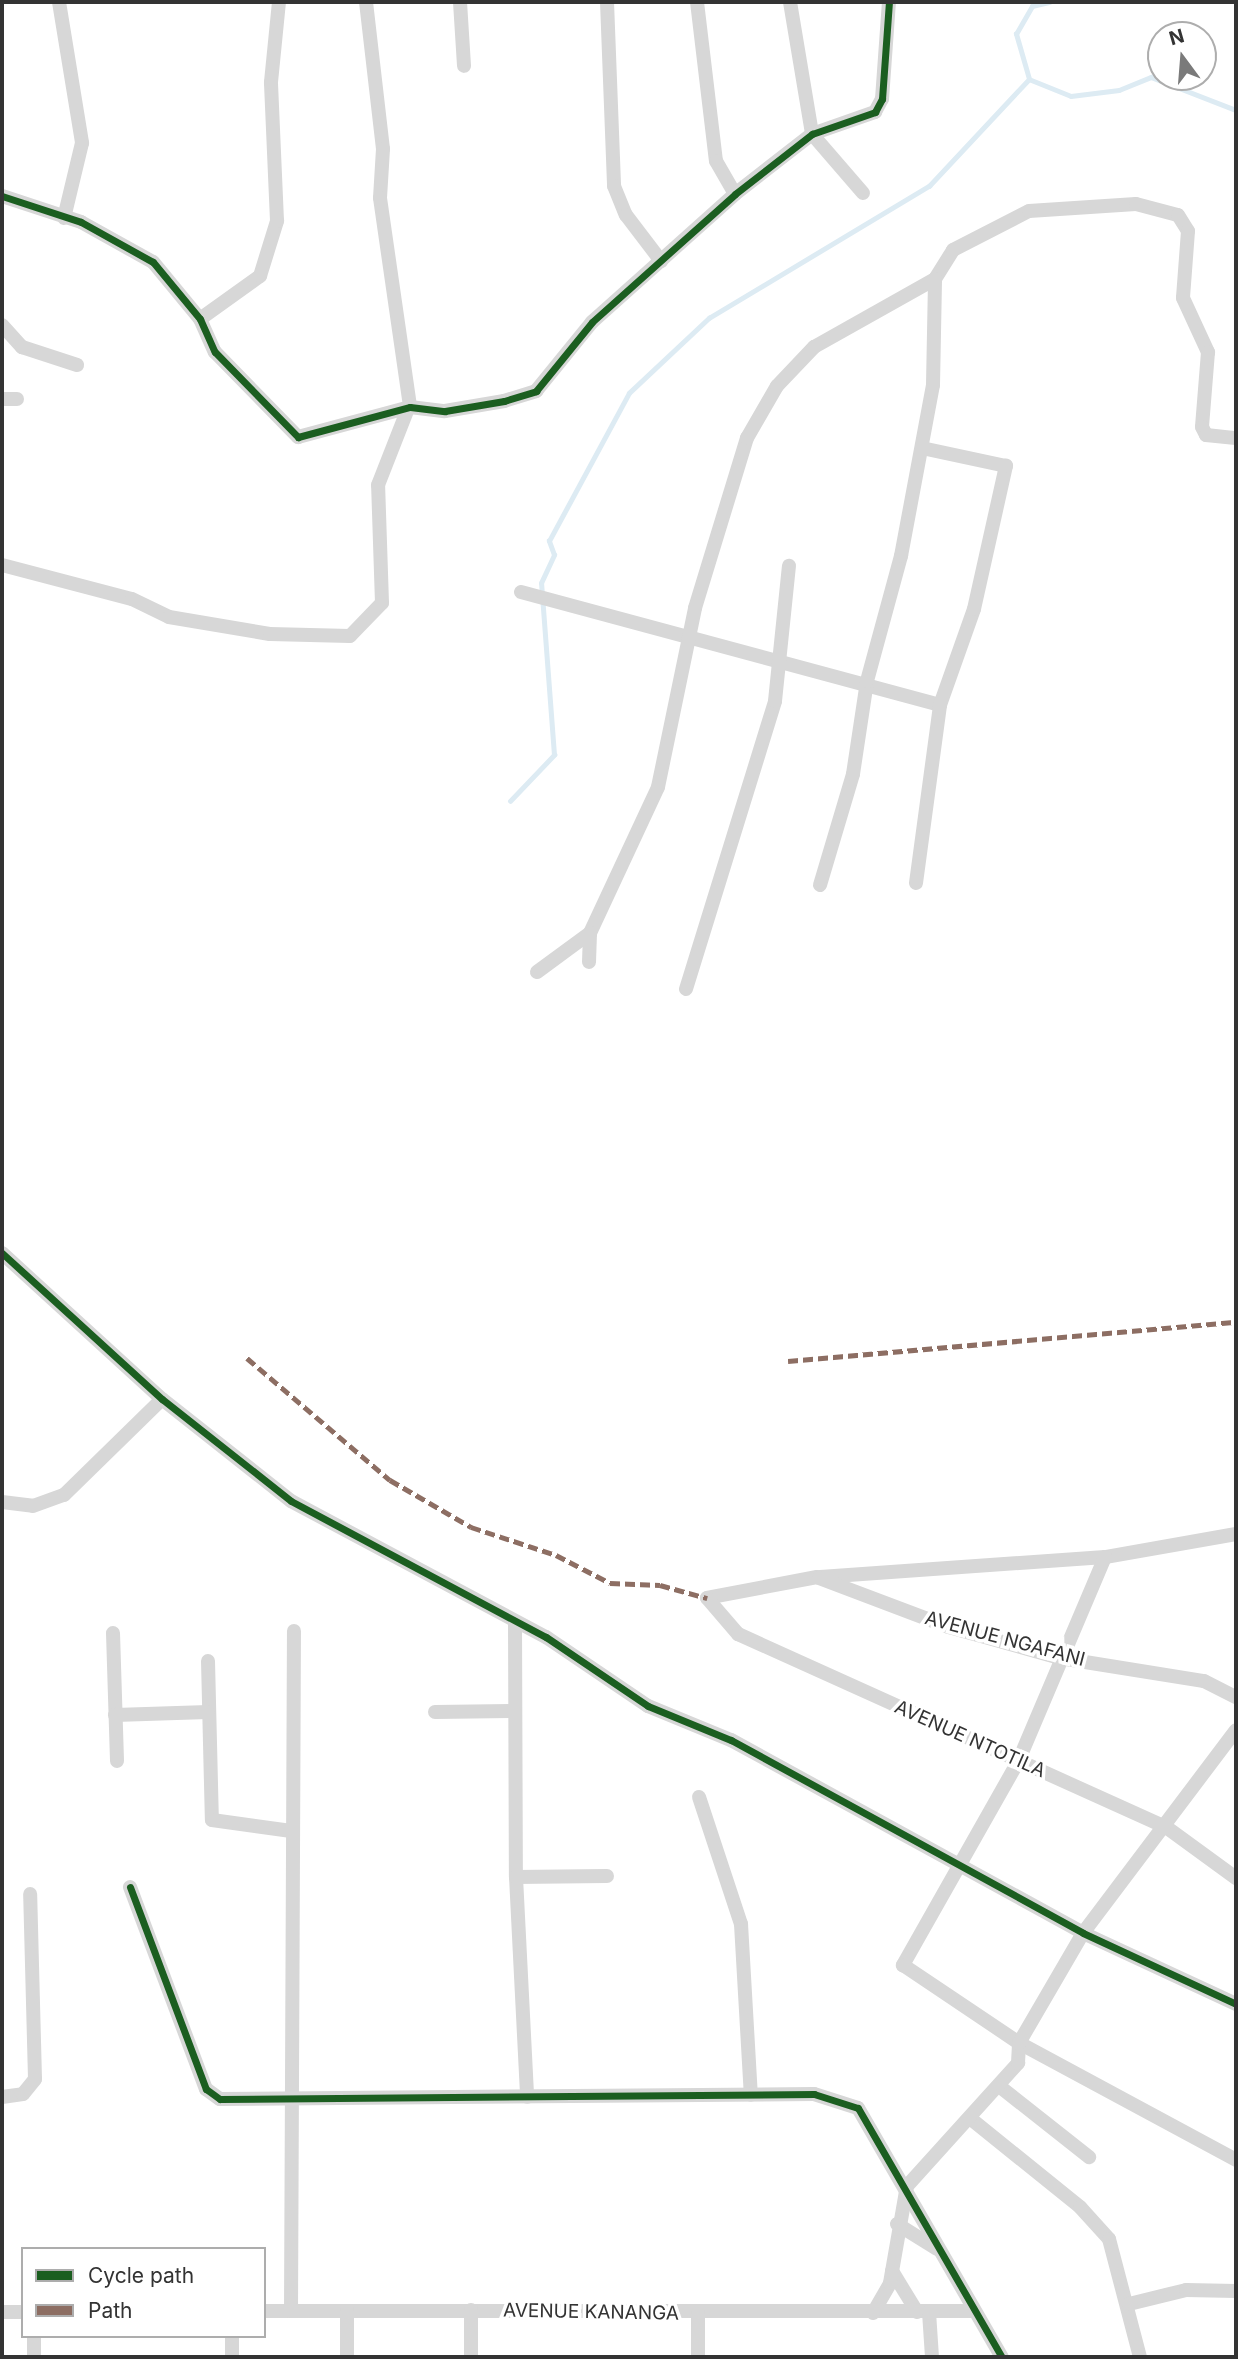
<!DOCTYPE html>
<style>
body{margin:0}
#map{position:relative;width:1238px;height:2359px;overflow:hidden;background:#fff;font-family:Inter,sans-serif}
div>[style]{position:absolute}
.stream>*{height:4.5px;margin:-2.25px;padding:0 2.25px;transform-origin:2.25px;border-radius:2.25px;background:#ddebf3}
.minor>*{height:14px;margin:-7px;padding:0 7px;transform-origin:7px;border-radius:7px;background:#d7d7d7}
.quiet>*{height:5px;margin-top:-2.5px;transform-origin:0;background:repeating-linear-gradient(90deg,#8d6e63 0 10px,transparent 0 15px)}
.cycleway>*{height:7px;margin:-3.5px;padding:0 3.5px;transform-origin:3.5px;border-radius:3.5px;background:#1b5e20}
span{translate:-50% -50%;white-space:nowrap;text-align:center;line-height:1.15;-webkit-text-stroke:7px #fff;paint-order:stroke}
.street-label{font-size:19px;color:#333}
.frame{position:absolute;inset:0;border:4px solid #333;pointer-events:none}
.legend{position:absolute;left:21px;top:2247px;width:245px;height:91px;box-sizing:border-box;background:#fff;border:2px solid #adadad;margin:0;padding:9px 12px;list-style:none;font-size:21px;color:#333}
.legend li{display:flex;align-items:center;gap:14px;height:35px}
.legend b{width:35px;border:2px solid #adadad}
.north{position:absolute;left:1147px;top:21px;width:70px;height:70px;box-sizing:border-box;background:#fff;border:2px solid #adadad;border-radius:50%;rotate:344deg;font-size:19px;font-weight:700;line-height:28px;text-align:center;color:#333}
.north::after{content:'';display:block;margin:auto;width:24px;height:32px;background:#7a7a7a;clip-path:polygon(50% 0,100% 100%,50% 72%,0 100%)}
</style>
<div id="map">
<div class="stream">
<i style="left:1029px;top:79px;width:45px;rotate:22deg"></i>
<i style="left:1071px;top:96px;width:48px;rotate:-7.1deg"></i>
<i style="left:1119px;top:90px;width:35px;rotate:-22deg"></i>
<i style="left:1151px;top:77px;width:91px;rotate:21.2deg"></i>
<i style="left:1029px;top:79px;width:47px;rotate:-106.1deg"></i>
<i style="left:1016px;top:34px;width:32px;rotate:-60deg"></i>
<i style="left:1032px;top:6px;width:18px;rotate:-13deg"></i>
<i style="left:510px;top:801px;width:64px;rotate:-46.3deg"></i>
<i style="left:554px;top:755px;width:172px;rotate:-94.3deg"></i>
<i style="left:541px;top:583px;width:31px;rotate:-65deg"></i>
<i style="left:554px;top:555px;width:15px;rotate:-110deg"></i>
<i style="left:549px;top:541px;width:168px;rotate:-61.6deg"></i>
<i style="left:629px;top:393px;width:110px;rotate:-43.2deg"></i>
<i style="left:709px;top:318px;width:257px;rotate:-31deg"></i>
<i style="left:929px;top:186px;width:146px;rotate:-46.9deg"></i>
</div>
<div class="minor">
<i style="left:59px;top:2px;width:143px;rotate:80.7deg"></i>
<i style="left:82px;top:143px;width:77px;rotate:103.5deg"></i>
<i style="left:366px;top:2px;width:148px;rotate:83.4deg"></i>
<i style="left:383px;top:149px;width:49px;rotate:93.5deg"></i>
<i style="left:380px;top:198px;width:211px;rotate:81.8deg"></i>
<i style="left:460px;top:2px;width:64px;rotate:86.4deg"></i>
<i style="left:607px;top:2px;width:184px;rotate:87.8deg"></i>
<i style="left:614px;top:186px;width:31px;rotate:68deg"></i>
<i style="left:626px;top:215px;width:58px;rotate:52.7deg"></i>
<i style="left:697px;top:2px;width:160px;rotate:83.2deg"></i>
<i style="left:716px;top:161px;width:38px;rotate:60deg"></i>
<i style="left:790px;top:2px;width:134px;rotate:80.5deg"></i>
<i style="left:812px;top:134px;width:78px;rotate:49.2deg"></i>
<i style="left:2px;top:196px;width:83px;rotate:18.2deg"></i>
<i style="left:81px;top:222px;width:82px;rotate:29.1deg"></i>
<i style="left:153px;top:262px;width:74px;rotate:50.5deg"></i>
<i style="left:200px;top:319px;width:36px;rotate:66deg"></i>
<i style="left:215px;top:352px;width:119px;rotate:45.7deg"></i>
<i style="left:298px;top:437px;width:116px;rotate:-15deg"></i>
<i style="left:410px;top:407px;width:35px;rotate:7deg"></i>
<i style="left:445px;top:411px;width:60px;rotate:-9.6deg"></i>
<i style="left:504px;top:401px;width:34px;rotate:-17deg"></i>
<i style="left:536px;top:391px;width:89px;rotate:-50.9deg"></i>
<i style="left:592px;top:322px;width:192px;rotate:-41.8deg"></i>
<i style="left:735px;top:194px;width:98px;rotate:-37.9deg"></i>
<i style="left:812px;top:134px;width:67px;rotate:-19.2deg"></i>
<i style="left:875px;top:112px;width:15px;rotate:-62deg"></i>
<i style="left:882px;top:99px;width:97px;rotate:-85.9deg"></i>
<i style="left:200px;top:319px;width:74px;rotate:-35.6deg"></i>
<i style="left:260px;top:276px;width:58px;rotate:-72.8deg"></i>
<i style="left:277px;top:221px;width:139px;rotate:-92.5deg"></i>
<i style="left:271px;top:82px;width:80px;rotate:-84.3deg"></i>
<i style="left:2px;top:325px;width:30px;rotate:48deg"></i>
<i style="left:22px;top:347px;width:58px;rotate:18.1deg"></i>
<i style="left:2px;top:399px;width:15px"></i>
<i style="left:2px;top:565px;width:134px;rotate:14.7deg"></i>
<i style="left:132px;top:599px;width:41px;rotate:25.9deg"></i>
<i style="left:169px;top:617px;width:102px;rotate:9.6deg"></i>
<i style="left:270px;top:634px;width:80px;rotate:1.4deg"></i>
<i style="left:350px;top:636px;width:46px;rotate:-45.9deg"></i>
<i style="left:382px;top:603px;width:118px;rotate:-91.9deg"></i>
<i style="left:378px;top:485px;width:79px;rotate:-68.6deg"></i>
<i style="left:521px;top:592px;width:434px;rotate:15.1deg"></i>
<i style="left:916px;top:883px;width:180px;rotate:-82.3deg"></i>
<i style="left:940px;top:705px;width:102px;rotate:-70.5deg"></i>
<i style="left:974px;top:609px;width:147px;rotate:-77.4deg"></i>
<i style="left:1006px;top:466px;width:86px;rotate:-167.9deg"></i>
<i style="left:820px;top:885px;width:116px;rotate:-73.4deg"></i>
<i style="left:853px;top:774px;width:94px;rotate:-81.4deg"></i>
<i style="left:867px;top:681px;width:130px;rotate:-74.8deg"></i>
<i style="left:901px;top:556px;width:174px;rotate:-79.4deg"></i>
<i style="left:933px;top:385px;width:106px;rotate:-88.9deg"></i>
<i style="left:935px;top:279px;width:34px;rotate:-58deg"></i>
<i style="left:953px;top:250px;width:85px;rotate:-27.2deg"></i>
<i style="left:1029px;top:211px;width:107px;rotate:-3.7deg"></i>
<i style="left:1136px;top:204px;width:43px;rotate:14.7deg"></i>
<i style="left:1178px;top:215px;width:19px;rotate:58deg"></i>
<i style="left:1188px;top:231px;width:67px;rotate:94.3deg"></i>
<i style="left:1183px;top:298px;width:60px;rotate:65.2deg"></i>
<i style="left:1208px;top:352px;width:75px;rotate:94.6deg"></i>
<i style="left:1202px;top:427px;width:9px;rotate:63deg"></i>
<i style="left:1206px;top:435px;width:30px;rotate:6deg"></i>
<i style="left:589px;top:962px;width:29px;rotate:-88deg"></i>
<i style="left:590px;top:933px;width:161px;rotate:-65deg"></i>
<i style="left:658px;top:787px;width:183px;rotate:-78.3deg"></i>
<i style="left:695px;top:608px;width:178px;rotate:-73deg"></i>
<i style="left:747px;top:438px;width:60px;rotate:-60deg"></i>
<i style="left:777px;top:386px;width:54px;rotate:-46.5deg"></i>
<i style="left:814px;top:347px;width:139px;rotate:-29.3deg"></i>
<i style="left:537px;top:972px;width:66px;rotate:-36.3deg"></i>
<i style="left:686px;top:989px;width:301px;rotate:-72.8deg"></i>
<i style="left:775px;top:701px;width:136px;rotate:-84.1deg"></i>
<i style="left:2px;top:1253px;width:217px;rotate:42.4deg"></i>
<i style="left:162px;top:1399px;width:164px;rotate:38.3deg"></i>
<i style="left:291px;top:1501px;width:289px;rotate:28.1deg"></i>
<i style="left:546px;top:1637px;width:123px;rotate:34.1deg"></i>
<i style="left:648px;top:1706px;width:90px;rotate:22.3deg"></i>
<i style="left:731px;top:1740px;width:401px;rotate:28.7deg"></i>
<i style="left:1083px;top:1933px;width:169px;rotate:24.9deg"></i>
<i style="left:2px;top:1502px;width:31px;rotate:7deg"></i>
<i style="left:33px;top:1506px;width:33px;rotate:-20deg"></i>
<i style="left:64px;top:1495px;width:137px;rotate:-44.4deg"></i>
<i style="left:1236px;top:1534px;width:133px;rotate:170deg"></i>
<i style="left:1105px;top:1557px;width:289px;rotate:176deg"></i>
<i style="left:817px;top:1577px;width:112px;rotate:169.2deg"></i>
<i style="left:707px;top:1598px;width:48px;rotate:49.3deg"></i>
<i style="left:738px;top:1634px;width:470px;rotate:24.3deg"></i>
<i style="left:1166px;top:1827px;width:87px;rotate:36.1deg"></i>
<i style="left:1105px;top:1557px;width:220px;rotate:113deg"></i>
<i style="left:1019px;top:1760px;width:236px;rotate:119.5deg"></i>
<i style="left:903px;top:1965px;width:140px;rotate:33.9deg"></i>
<i style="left:1019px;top:2043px;width:247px;rotate:28.3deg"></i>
<i style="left:819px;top:1578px;width:139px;rotate:20.7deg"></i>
<i style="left:949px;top:1627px;width:115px;rotate:15.6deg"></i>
<i style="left:1060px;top:1658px;width:146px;rotate:9.1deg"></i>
<i style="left:1204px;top:1681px;width:36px;rotate:27deg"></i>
<i style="left:515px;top:1622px;width:255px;rotate:89.8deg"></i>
<i style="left:516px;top:1877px;width:220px;rotate:87.1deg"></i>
<i style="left:113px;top:1633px;width:128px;rotate:88.2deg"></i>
<i style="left:208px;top:1661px;width:159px;rotate:88.6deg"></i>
<i style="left:212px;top:1820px;width:80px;rotate:7.9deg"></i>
<i style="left:435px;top:1712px;width:79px;rotate:-0.7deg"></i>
<i style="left:115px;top:1715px;width:93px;rotate:-1.8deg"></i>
<i style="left:699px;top:1797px;width:134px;rotate:71.7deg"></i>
<i style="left:741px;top:1924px;width:171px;rotate:86.7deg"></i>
<i style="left:516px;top:1877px;width:91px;rotate:-0.6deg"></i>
<i style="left:130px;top:1887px;width:216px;rotate:69.4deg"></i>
<i style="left:206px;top:2089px;width:17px;rotate:36deg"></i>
<i style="left:220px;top:2099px;width:594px;rotate:-0.48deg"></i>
<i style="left:814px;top:2094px;width:46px;rotate:17.7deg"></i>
<i style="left:858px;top:2108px;width:288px;rotate:60deg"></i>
<i style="left:999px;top:2086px;width:115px;rotate:38.3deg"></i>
<i style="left:2px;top:2097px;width:21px;rotate:-8deg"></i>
<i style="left:23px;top:2094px;width:19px;rotate:-51deg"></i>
<i style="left:35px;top:2079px;width:185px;rotate:-91.5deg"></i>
<i style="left:971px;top:2119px;width:140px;rotate:38.9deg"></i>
<i style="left:1080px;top:2207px;width:43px;rotate:47.8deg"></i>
<i style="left:1109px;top:2239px;width:122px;rotate:75.3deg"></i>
<i style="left:897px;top:2224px;width:47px;rotate:32deg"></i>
<i style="left:892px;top:2271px;width:48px;rotate:58.6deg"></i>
<i style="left:1129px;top:2304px;width:59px;rotate:-13.8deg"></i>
<i style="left:1186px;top:2290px;width:50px;rotate:1.1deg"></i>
<i style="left:264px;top:2311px;width:710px"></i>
<i style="left:291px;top:2311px;width:680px;rotate:-89.75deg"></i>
<i style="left:347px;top:2311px;width:46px;rotate:90deg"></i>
<i style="left:2px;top:2312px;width:21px"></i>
<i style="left:929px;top:2312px;width:45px;rotate:86.2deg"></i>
<i style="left:873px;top:2313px;width:34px;rotate:-60deg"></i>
<i style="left:890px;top:2283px;width:98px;rotate:-80.1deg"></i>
<i style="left:907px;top:2186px;width:166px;rotate:-47.9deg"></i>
<i style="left:1018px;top:2063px;width:20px;rotate:-87deg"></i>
<i style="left:1019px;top:2043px;width:127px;rotate:-59.8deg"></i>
<i style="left:1083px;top:1933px;width:254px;rotate:-53deg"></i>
<i style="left:232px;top:2336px;width:21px;rotate:90deg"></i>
<i style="left:34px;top:2357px;width:21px;rotate:-90deg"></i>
<i style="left:471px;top:2357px;width:47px;rotate:-90deg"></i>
<i style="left:698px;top:2357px;width:43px;rotate:-90deg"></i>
</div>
<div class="quiet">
<i style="left:247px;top:1358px;width:188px;rotate:40.5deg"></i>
<i style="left:390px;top:1480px;width:94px;rotate:30.1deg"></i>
<i style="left:471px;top:1527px;width:89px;rotate:18.2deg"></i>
<i style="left:556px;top:1555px;width:61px;rotate:27.4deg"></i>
<i style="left:610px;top:1583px;width:50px;rotate:2.3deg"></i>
<i style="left:660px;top:1585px;width:49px;rotate:15.5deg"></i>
<i style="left:788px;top:1361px;width:450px;rotate:-5deg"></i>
</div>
<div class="cycleway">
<i style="left:2px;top:196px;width:83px;rotate:18.2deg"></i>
<i style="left:81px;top:222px;width:82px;rotate:29.1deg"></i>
<i style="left:153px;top:262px;width:74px;rotate:50.5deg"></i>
<i style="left:200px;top:319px;width:36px;rotate:66deg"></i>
<i style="left:215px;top:352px;width:119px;rotate:45.7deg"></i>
<i style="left:298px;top:437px;width:116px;rotate:-15deg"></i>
<i style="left:410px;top:407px;width:35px;rotate:7deg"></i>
<i style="left:445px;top:411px;width:60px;rotate:-9.6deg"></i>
<i style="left:504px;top:401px;width:34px;rotate:-17deg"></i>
<i style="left:536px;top:391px;width:89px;rotate:-50.9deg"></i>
<i style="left:592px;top:322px;width:192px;rotate:-41.8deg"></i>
<i style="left:735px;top:194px;width:98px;rotate:-37.9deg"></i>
<i style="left:812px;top:134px;width:67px;rotate:-19.2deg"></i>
<i style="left:875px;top:112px;width:15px;rotate:-62deg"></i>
<i style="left:882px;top:99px;width:97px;rotate:-85.9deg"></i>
<i style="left:2px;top:1253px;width:217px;rotate:42.4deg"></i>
<i style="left:162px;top:1399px;width:164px;rotate:38.3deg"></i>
<i style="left:291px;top:1501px;width:289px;rotate:28.1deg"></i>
<i style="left:546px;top:1637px;width:123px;rotate:34.1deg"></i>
<i style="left:648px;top:1706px;width:90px;rotate:22.3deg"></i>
<i style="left:731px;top:1740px;width:401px;rotate:28.7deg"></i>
<i style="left:1083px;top:1933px;width:169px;rotate:24.9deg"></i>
<i style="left:130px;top:1887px;width:216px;rotate:69.4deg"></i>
<i style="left:206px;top:2089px;width:17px;rotate:36deg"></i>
<i style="left:220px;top:2099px;width:594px;rotate:-0.48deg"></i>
<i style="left:814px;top:2094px;width:46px;rotate:17.7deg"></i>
<i style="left:858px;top:2108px;width:288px;rotate:60deg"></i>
</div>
<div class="street-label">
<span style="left:1005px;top:1639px;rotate:15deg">AVENUE NGAFANI</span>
<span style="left:970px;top:1739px;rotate:24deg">AVENUE NTOTILA</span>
<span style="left:591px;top:2312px;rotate:1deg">AVENUE KANANGA</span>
</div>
<div class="frame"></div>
<ul class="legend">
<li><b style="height:9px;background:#1b5e20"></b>Cycle path</li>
<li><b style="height:9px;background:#8d6e63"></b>Path</li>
</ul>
<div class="north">N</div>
</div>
